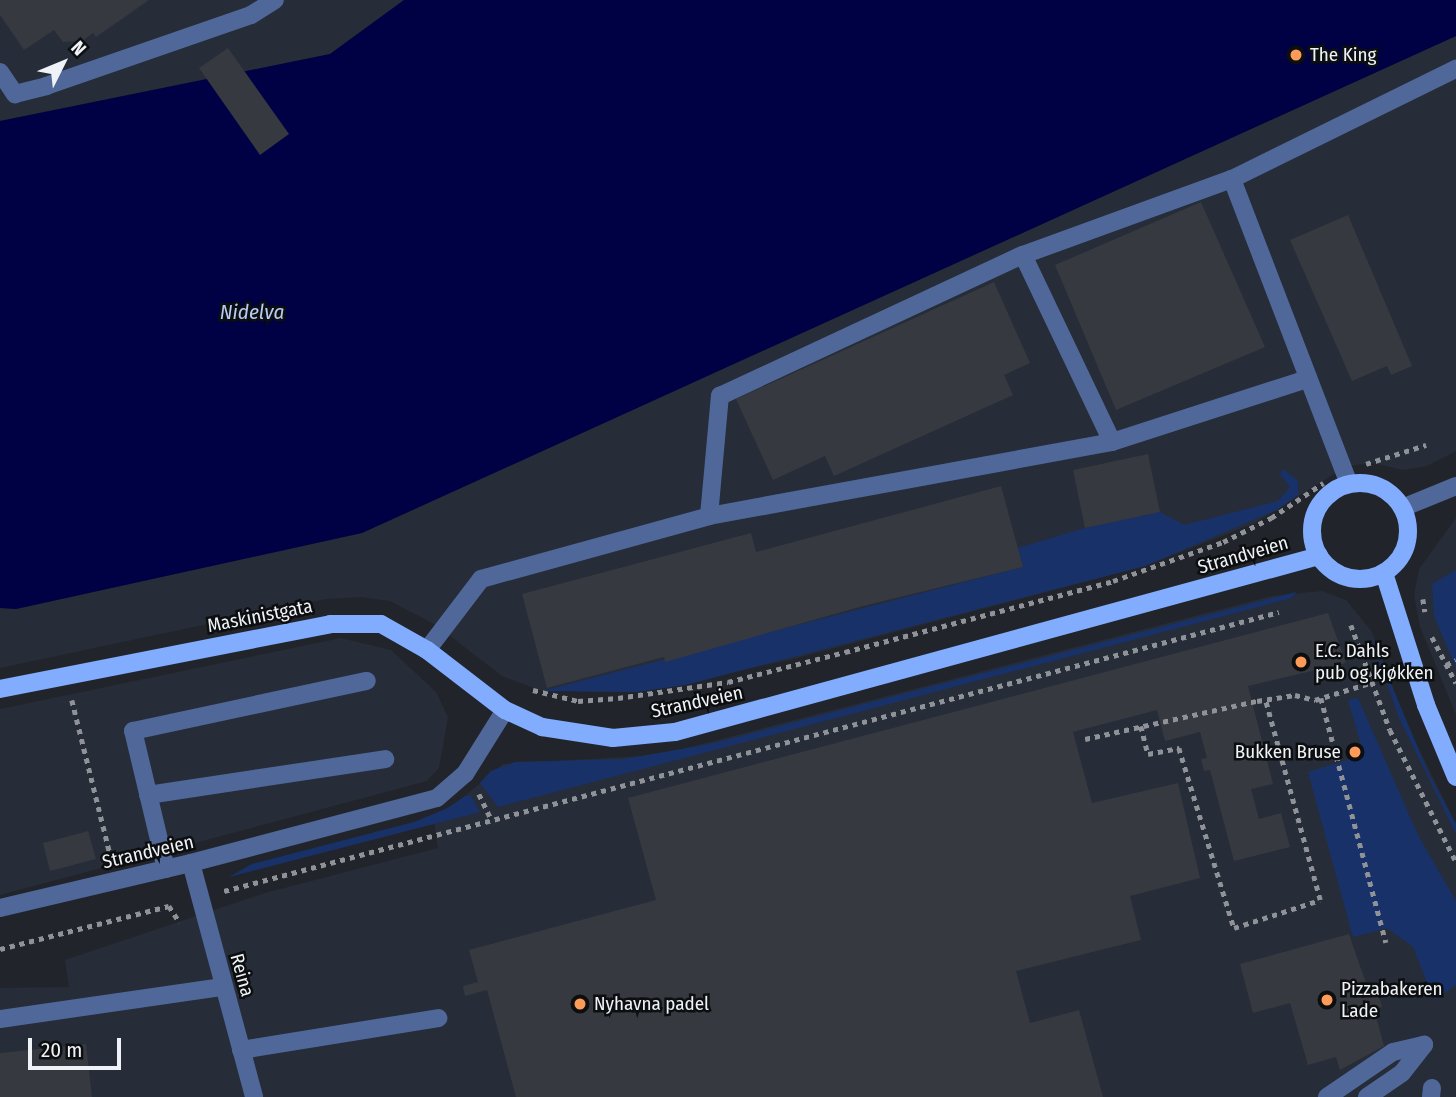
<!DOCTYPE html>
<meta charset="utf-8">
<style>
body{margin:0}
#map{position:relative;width:1456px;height:1097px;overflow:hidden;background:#21252b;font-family:"Fira Sans Condensed",sans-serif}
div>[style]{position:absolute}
.built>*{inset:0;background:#262c38}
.green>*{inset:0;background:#183269}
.water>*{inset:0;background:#004}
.building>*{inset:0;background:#36393f}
.path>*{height:4.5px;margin-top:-2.25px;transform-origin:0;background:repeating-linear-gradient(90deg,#8f9297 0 5px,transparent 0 10px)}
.minor>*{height:18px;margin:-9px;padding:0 9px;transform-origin:9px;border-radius:9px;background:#4f6899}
.major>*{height:18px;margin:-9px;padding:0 9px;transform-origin:9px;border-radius:9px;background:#82acfd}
.major>.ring{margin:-9px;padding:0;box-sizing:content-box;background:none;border:18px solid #82acfd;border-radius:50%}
.dots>*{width:19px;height:19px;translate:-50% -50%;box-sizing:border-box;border:4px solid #0c0e10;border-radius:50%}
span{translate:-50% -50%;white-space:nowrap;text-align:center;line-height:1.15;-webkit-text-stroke:5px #0c0e10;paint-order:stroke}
.poi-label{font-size:19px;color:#eff2f6}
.left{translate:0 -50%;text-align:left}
.right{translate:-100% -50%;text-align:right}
.street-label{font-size:19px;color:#eff2f6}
.water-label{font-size:21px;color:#b7cdf6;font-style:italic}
.north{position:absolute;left:28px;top:28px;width:70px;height:70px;-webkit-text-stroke:5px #0c0e10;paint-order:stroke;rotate:47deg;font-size:19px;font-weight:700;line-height:28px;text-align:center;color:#eff2f6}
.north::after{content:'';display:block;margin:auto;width:24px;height:32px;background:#eff2f6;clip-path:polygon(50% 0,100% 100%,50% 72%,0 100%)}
.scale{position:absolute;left:28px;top:1038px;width:93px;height:32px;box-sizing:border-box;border:4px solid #eff2f6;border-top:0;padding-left:9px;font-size:21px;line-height:24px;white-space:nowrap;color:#eff2f6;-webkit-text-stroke:5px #0c0e10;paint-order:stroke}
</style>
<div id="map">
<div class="built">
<i style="clip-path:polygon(0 0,404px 0,330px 54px,0 121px)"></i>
<i style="clip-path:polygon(1456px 36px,1456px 451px,1427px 466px,1403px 470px,1373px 463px,1347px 466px,1255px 523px,1145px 566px,789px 660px,637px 692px,542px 691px,502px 676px,436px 625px,390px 601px,361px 597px,326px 599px,0 668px,0 608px,16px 609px,362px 533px)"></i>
<i style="clip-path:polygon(1456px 518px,1456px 715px,1420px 627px,1414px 595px,1419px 569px)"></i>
<i style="clip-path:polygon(1322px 591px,1346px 600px,1372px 632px,1409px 729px,1456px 824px,1456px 1097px,0 1097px,0 988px,69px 987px,65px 960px,265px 893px,438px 848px,433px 815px,458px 802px,503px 764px,660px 755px,1272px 596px)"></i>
<i style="clip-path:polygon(341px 638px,391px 650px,436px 692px,448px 717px,439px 768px,427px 781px,0 895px,0 709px)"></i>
</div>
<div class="green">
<i style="clip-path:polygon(1283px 469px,1298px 481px,1298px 495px,1277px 510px,1145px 566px,685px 685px,637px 692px,542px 691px,1023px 567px,1018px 548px,1085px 528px,1160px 512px,1184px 525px,1278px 501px,1290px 487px,1280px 474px)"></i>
<i style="clip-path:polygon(1456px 570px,1456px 668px,1434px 616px,1432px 584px)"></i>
<i style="clip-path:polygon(1296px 592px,1292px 598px,498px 807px,480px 783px,491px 771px,515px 762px,624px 759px,710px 744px)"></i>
<i style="clip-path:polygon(1369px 632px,1429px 774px,1456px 824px,1456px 834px,1399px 718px)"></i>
<i style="clip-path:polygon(1358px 698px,1418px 835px,1456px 901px,1456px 985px,1434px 1000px,1413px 947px,1387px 928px,1353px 937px,1308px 772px,1364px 755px,1348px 700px)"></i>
<i style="clip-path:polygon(465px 796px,471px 796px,480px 812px,229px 877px,252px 864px,414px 822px,448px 808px)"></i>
</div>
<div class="water">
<i style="clip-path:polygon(404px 0,1456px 0,1456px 36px,362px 533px,16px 609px,0 608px,0 121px,330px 54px)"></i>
</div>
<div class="building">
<i style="clip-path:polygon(0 0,149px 0,96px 37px,93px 33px,82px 41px,63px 42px,54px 30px,24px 50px,0 15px)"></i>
<i style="clip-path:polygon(228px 48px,289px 134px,260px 155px,199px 68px)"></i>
<i style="clip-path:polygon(1201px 202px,1265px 347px,1116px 410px,1055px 265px)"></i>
<i style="clip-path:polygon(1348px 215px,1412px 366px,1391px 375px,1387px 366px,1352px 381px,1290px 240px)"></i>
<i style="clip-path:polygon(994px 282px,1030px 363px,1004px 375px,1013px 395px,834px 476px,825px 456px,773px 480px,736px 399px)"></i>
<i style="clip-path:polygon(1148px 454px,1160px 512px,1085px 528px,1073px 470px)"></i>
<i style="clip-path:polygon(1001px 486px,1023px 567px,863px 606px,665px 662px,664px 657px,547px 688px,522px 594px,751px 533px,756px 552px)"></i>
<i style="clip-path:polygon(1328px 613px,1346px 663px,1248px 686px,1273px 784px,1251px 789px,1259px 819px,1281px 813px,1290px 847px,1234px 861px,1210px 770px,1204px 771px,1201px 759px,1207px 758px,1200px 732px,1165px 741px,1157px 710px,1073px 732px,1092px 803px,1178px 783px,1200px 878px,1130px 896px,1141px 940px,1016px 971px,1030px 1023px,1079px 1010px,1103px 1097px,516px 1097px,487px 990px,465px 996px,463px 986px,478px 982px,469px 950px,656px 900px,628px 798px)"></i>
<i style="clip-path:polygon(88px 831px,96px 859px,50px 871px,43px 843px)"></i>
<i style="clip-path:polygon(1349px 934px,1368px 989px,1376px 986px,1382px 1007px,1374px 1009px,1384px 1046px,1340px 1070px,1336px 1057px,1308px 1065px,1290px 1003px,1253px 1013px,1240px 964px)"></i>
<i style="clip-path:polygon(86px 1044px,92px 1097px,0 1097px,0 1053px)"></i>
</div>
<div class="path">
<i style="left:1366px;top:464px;width:63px;rotate:-17.6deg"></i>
<i style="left:1423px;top:599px;width:13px;rotate:81deg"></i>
<i style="left:1351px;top:625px;width:112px;rotate:69.6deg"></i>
<i style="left:1390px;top:730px;width:148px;rotate:63.4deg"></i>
<i style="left:1432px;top:637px;width:52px;rotate:62.4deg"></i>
<i style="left:1446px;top:665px;width:11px;rotate:-27deg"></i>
<i style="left:533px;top:690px;width:46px;rotate:13.7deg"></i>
<i style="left:578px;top:701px;width:40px;rotate:-4.3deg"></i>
<i style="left:618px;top:698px;width:111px;rotate:-8.3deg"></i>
<i style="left:728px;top:682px;width:121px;rotate:-14.4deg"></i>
<i style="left:845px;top:652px;width:277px;rotate:-14.8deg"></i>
<i style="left:1113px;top:581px;width:117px;rotate:-19.5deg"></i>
<i style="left:1223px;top:542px;width:54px;rotate:-26.6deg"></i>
<i style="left:1271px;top:518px;width:63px;rotate:-33.9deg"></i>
<i style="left:1321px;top:698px;width:253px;rotate:75.1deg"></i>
<i style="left:72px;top:700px;width:163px;rotate:76.1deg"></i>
<i style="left:1141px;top:726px;width:29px;rotate:76deg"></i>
<i style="left:1148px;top:754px;width:32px;rotate:-11deg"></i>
<i style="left:1179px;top:748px;width:188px;rotate:73deg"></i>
<i style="left:1234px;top:928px;width:90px;rotate:-18deg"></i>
<i style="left:1320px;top:900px;width:208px;rotate:-105.3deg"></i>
<i style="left:1085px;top:739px;width:176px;rotate:-12.5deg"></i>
<i style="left:1257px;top:701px;width:38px;rotate:-9deg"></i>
<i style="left:1295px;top:695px;width:21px;rotate:14deg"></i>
<i style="left:1315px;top:700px;width:61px;rotate:-17.2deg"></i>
<i style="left:479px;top:794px;width:30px;rotate:64deg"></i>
<i style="left:224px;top:891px;width:1091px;rotate:-14.81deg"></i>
<i style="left:0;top:949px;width:174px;rotate:-14.3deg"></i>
<i style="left:169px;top:906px;width:20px;rotate:57deg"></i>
</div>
<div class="minor">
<i style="left:0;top:72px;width:27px;rotate:56deg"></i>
<i style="left:15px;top:94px;width:32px;rotate:-14deg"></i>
<i style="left:46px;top:86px;width:217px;rotate:-19.1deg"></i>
<i style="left:251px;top:15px;width:28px;rotate:-32deg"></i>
<i style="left:1023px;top:255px;width:207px;rotate:64.5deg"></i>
<i style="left:1349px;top:484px;width:327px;rotate:-111deg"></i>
<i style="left:1232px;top:179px;width:250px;rotate:-26.2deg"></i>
<i style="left:1402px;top:508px;width:58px;rotate:-22.2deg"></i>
<i style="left:709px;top:516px;width:121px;rotate:-84.8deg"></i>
<i style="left:720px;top:396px;width:334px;rotate:-25deg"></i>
<i style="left:1023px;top:255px;width:222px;rotate:-20deg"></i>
<i style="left:427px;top:650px;width:89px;rotate:-52.7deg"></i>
<i style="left:481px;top:579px;width:237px;rotate:-15.4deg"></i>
<i style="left:709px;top:516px;width:410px;rotate:-10.4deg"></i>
<i style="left:1112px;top:442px;width:205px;rotate:-17.9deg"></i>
<i style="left:148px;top:795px;width:240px;rotate:-8.6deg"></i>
<i style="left:191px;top:863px;width:242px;rotate:74.9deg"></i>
<i style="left:166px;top:869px;width:142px;rotate:-103.4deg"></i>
<i style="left:133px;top:731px;width:239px;rotate:-12.1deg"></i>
<i style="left:0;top:908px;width:196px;rotate:-13.3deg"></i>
<i style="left:191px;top:863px;width:254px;rotate:-14.8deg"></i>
<i style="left:437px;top:798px;width:37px;rotate:-41deg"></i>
<i style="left:465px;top:774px;width:75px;rotate:-58deg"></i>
<i style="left:0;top:1019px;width:225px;rotate:-8.2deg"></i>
<i style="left:241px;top:1050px;width:200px;rotate:-9.2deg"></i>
<i style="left:1327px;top:1097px;width:80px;rotate:-34.3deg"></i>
<i style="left:1393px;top:1052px;width:32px;rotate:-13deg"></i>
<i style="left:1367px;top:1097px;width:42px;rotate:-34.4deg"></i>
<i style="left:1402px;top:1073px;width:36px;rotate:-52deg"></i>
<i style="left:1431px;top:1097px;width:9px;rotate:-84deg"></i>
</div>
<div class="major">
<i class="ring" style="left:1312px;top:483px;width:78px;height:78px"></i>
<i style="left:1384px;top:573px;width:139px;rotate:72.3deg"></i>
<i style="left:1426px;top:705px;width:78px;rotate:67.4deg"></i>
<i style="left:0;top:689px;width:336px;rotate:-11.1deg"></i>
<i style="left:330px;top:624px;width:51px"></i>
<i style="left:381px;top:624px;width:53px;rotate:29.5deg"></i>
<i style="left:427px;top:650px;width:98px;rotate:37.6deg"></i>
<i style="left:505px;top:710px;width:41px;rotate:24.7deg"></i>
<i style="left:542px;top:727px;width:72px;rotate:8.8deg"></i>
<i style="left:613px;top:738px;width:62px;rotate:-5.5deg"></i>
<i style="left:675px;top:732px;width:668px;rotate:-15.29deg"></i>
</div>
<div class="dots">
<i style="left:1296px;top:55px;background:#fe9b58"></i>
<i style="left:1301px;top:662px;background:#fe9b58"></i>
<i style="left:1355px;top:752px;background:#fe9b58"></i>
<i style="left:1327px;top:1000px;background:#fe9b58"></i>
<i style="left:580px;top:1004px;background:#fe9b58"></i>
</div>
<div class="poi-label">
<span class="left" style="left:1310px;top:55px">The King</span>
<span class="left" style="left:1315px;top:662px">E.C. Dahls<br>pub og kjøkken</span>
<span class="right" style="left:1341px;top:752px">Bukken Bruse</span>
<span class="left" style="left:1341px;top:1000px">Pizzabakeren<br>Lade</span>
<span class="left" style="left:594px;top:1004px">Nyhavna padel</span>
</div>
<div class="street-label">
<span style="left:1243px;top:555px;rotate:-16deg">Strandveien</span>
<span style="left:260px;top:616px;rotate:-11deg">Maskinistgata</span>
<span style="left:697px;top:702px;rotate:-12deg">Strandveien</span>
<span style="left:148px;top:852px;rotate:-13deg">Strandveien</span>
<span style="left:242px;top:975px;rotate:74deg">Reina</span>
</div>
<div class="water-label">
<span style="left:252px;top:312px">Nidelva</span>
</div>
<div class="north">N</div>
<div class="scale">20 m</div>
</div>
